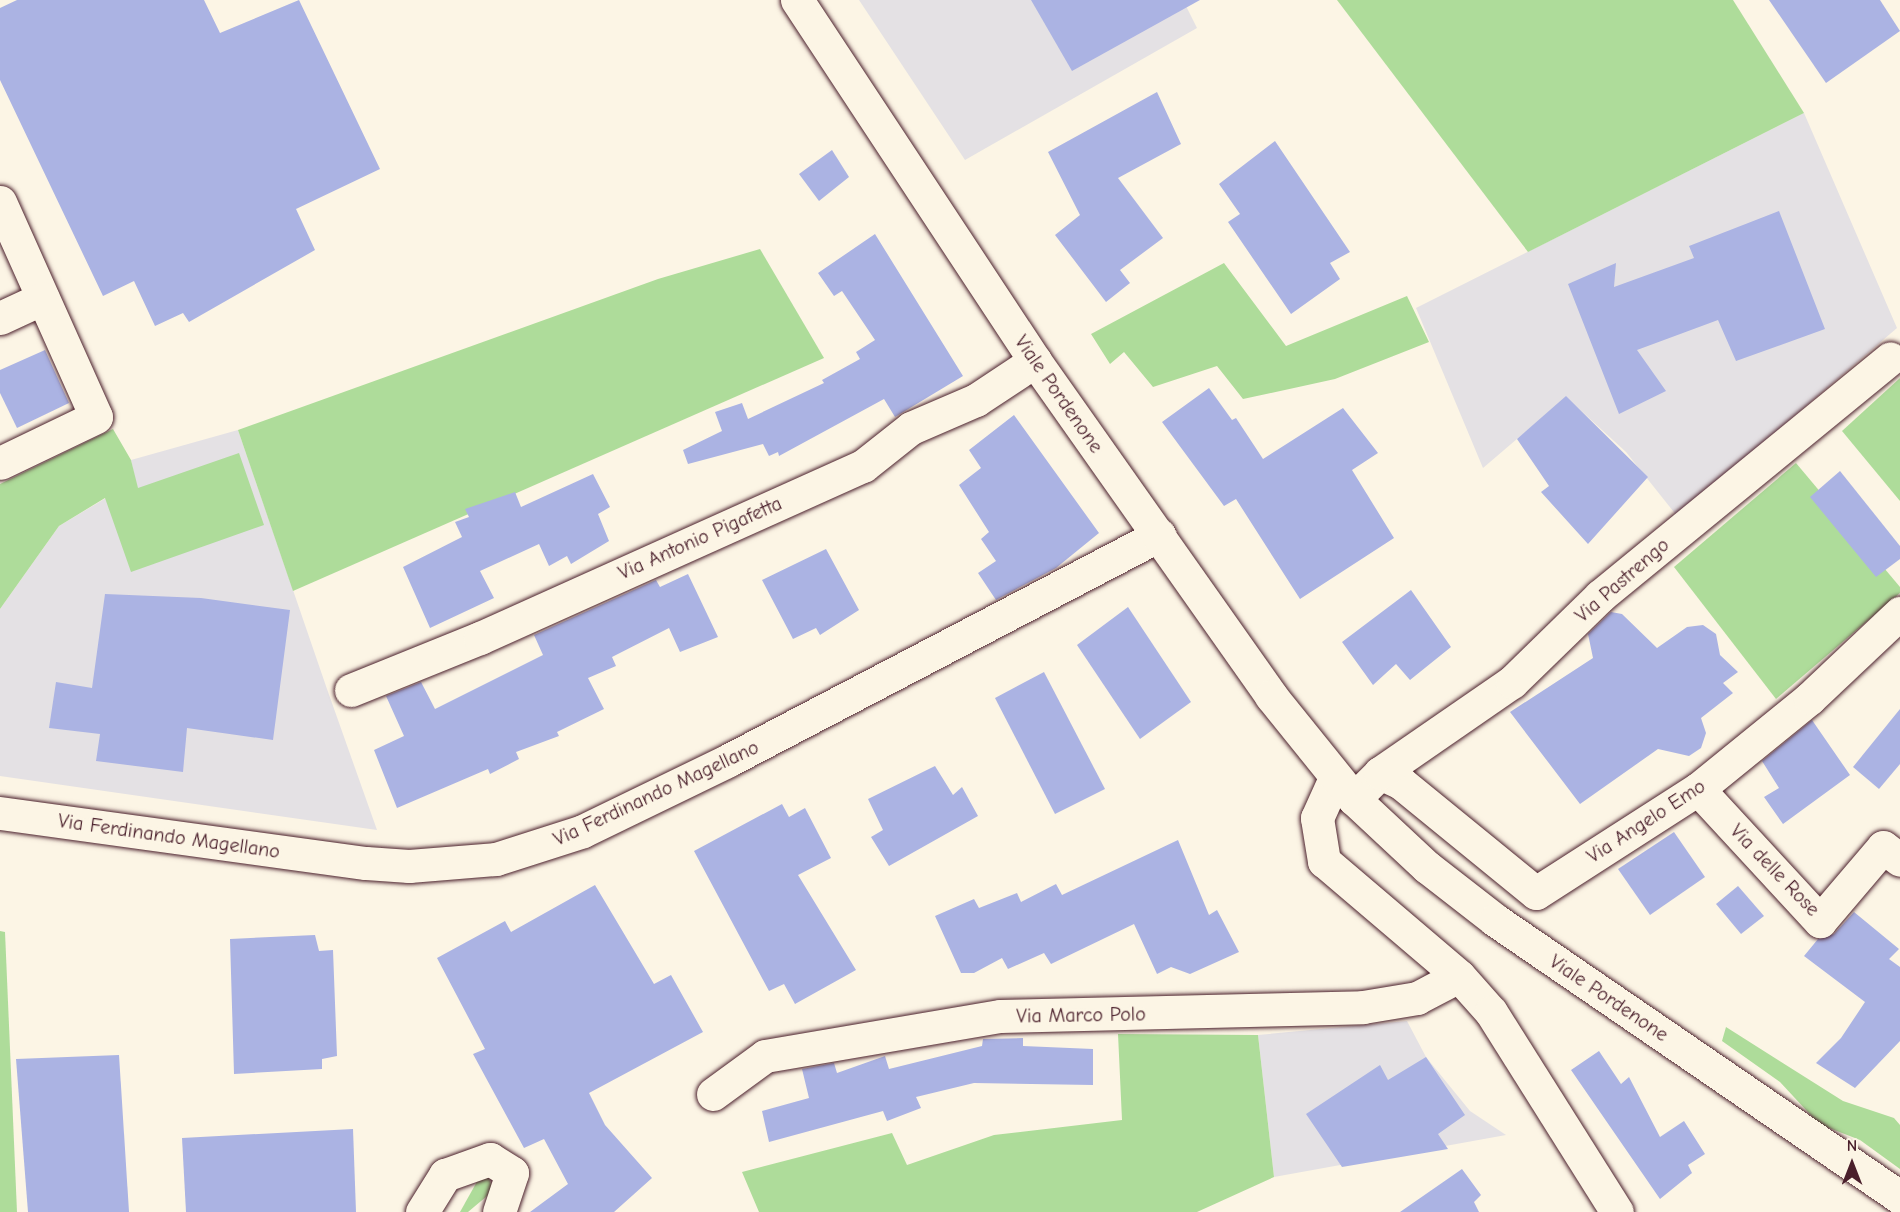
<!DOCTYPE html>
<style>
body{margin:0}
#map{position:relative;width:1900px;height:1212px;overflow:hidden;background:#fcf5e5;font-family:"Comic Neue",sans-serif}
div>[style]{position:absolute}
.built>*{inset:0;background:#e4e1e4}
.green>*{inset:0;background:#aedc9a}
.building>*{inset:0;background:#abb3e3}
.roads{filter:drop-shadow(0 0 2px #4a1f2b) drop-shadow(0 0 2px #4a1f2b)}
.street>*{height:33px;margin:-16.5px;padding:0 16.5px;transform-origin:16.5px;border-radius:16.5px;background:#fcf5e5}
.secondary>*{height:33px;margin:-16.5px;padding:0 16.5px;transform-origin:16.5px;border-radius:16.5px;background:#fcf5e5}
span{translate:-50% -50%;white-space:nowrap;text-align:center;line-height:1.15;-webkit-text-stroke:6px #fcf5e5;paint-order:stroke}
.street-label{font-size:20px;color:#4a1f2b}
.north{position:absolute;left:1822px;top:1134px;width:60px;height:60px;-webkit-text-stroke:4px #fcf5e5;paint-order:stroke;rotate:0deg;font-size:16px;font-weight:700;line-height:24px;text-align:center;color:#4a1f2b}
.north::after{content:'';display:block;margin:auto;width:21px;height:27px;background:#4a1f2b;clip-path:polygon(50% 0,100% 100%,50% 72%,0 100%)}
</style>
<div id="map">
<div class="built">
<i style="clip-path:polygon(859px 0,1183px 0,1197px 28px,965px 160px)"></i>
<i style="clip-path:polygon(1804px 113px,1897px 328px,1677px 516px,1626px 452px,1566px 397px,1483px 468px,1416px 308px)"></i>
<i style="clip-path:polygon(238px 430px,327px 689px,377px 830px,0 776px,0 609px,59px 526px,106px 498px,137px 488px,131px 460px)"></i>
<i style="clip-path:polygon(1407px 1021px,1426px 1057px,1470px 1111px,1506px 1135px,1274px 1177px,1258px 1035px)"></i>
</div>
<div class="green">
<i style="clip-path:polygon(1337px 0,1733px 0,1804px 113px,1528px 252px)"></i>
<i style="clip-path:polygon(760px 249px,824px 358px,293px 591px,238px 430px,658px 279px)"></i>
<i style="clip-path:polygon(1224px 263px,1286px 346px,1407px 296px,1429px 342px,1335px 379px,1243px 399px,1217px 366px,1153px 387px,1124px 352px,1110px 364px,1091px 334px)"></i>
<i style="clip-path:polygon(1900px 378px,1900px 501px,1842px 431px)"></i>
<i style="clip-path:polygon(113px 429px,131px 460px,138px 488px,239px 453px,264px 525px,131px 572px,105px 498px,59px 526px,0 609px,0 484px)"></i>
<i style="clip-path:polygon(1796px 463px,1900px 587px,1900px 593px,1776px 699px,1674px 567px)"></i>
<i style="clip-path:polygon(0 931px,5px 932px,17px 1212px,0 1212px)"></i>
<i style="clip-path:polygon(1726px 1027px,1843px 1101px,1894px 1118px,1900px 1125px,1900px 1169px,1860px 1140px,1819px 1124px,1780px 1082px,1722px 1041px)"></i>
<i style="clip-path:polygon(1118px 1034px,1258px 1035px,1274px 1177px,1197px 1212px,759px 1212px,742px 1172px,892px 1133px,907px 1165px,994px 1135px,1122px 1120px)"></i>
<i style="clip-path:polygon(479px 1178px,489px 1178px,493px 1191px,468px 1212px,460px 1212px)"></i>
</div>
<div class="building">
<i style="clip-path:polygon(17px 0,204px 0,220px 33px,299px 0,380px 169px,296px 209px,315px 250px,189px 322px,183px 313px,155px 326px,134px 281px,103px 296px,0 80px,0 8px)"></i>
<i style="clip-path:polygon(1031px 0,1200px 0,1072px 71px)"></i>
<i style="clip-path:polygon(1769px 0,1880px 0,1900px 31px,1826px 83px)"></i>
<i style="clip-path:polygon(1157px 92px,1181px 144px,1118px 178px,1163px 238px,1120px 270px,1130px 283px,1106px 302px,1055px 235px,1080px 215px,1048px 152px)"></i>
<i style="clip-path:polygon(1275px 141px,1350px 252px,1330px 263px,1340px 279px,1291px 314px,1228px 222px,1240px 214px,1219px 184px)"></i>
<i style="clip-path:polygon(832px 150px,849px 177px,819px 201px,799px 174px)"></i>
<i style="clip-path:polygon(1779px 211px,1825px 329px,1736px 361px,1718px 320px,1637px 350px,1666px 391px,1619px 414px,1568px 284px,1616px 263px,1614px 287px,1694px 258px,1689px 246px)"></i>
<i style="clip-path:polygon(875px 234px,963px 376px,895px 417px,884px 399px,779px 456px,778px 452px,769px 456px,763px 444px,688px 464px,683px 450px,722px 431px,715px 412px,742px 403px,748px 419px,824px 383px,822px 380px,860px 359px,856px 352px,875px 340px,842px 291px,834px 296px,818px 273px)"></i>
<i style="clip-path:polygon(45px 350px,69px 403px,17px 428px,0 393px,0 370px)"></i>
<i style="clip-path:polygon(1209px 388px,1232px 420px,1236px 418px,1263px 459px,1343px 408px,1378px 453px,1352px 470px,1394px 538px,1300px 599px,1236px 499px,1224px 506px,1162px 422px)"></i>
<i style="clip-path:polygon(1566px 396px,1648px 477px,1588px 544px,1541px 492px,1549px 486px,1517px 439px)"></i>
<i style="clip-path:polygon(1014px 415px,1099px 533px,1056px 568px,996px 600px,978px 573px,996px 561px,981px 539px,989px 532px,959px 485px,981px 468px,969px 450px)"></i>
<i style="clip-path:polygon(1840px 471px,1900px 546px,1900px 559px,1876px 577px,1810px 497px)"></i>
<i style="clip-path:polygon(593px 474px,610px 507px,598px 514px,609px 541px,571px 564px,567px 556px,549px 566px,539px 544px,480px 571px,494px 598px,430px 628px,403px 567px,462px 537px,455px 522px,469px 517px,465px 509px,515px 492px,521px 507px)"></i>
<i style="clip-path:polygon(826px 549px,859px 610px,820px 635px,816px 628px,793px 639px,762px 580px)"></i>
<i style="clip-path:polygon(688px 574px,718px 637px,680px 652px,669px 628px,612px 657px,616px 666px,588px 678px,604px 709px,557px 732px,559px 736px,516px 752px,519px 759px,490px 774px,488px 769px,397px 808px,374px 750px,404px 736px,386px 696px,421px 682px,435px 709px,543px 655px,534px 635px,656px 580px,660px 587px)"></i>
<i style="clip-path:polygon(1411px 590px,1451px 647px,1410px 680px,1396px 664px,1373px 685px,1342px 642px)"></i>
<i style="clip-path:polygon(105px 594px,201px 598px,290px 610px,273px 740px,187px 728px,183px 772px,96px 761px,100px 734px,49px 728px,56px 682px,92px 688px)"></i>
<i style="clip-path:polygon(1128px 607px,1191px 702px,1140px 739px,1077px 645px)"></i>
<i style="clip-path:polygon(1611px 612px,1622px 614px,1657px 648px,1687px 627px,1703px 625px,1716px 634px,1720px 655px,1738px 672px,1723px 683px,1733px 693px,1701px 718px,1706px 733px,1701px 748px,1689px 756px,1658px 749px,1580px 804px,1510px 712px,1593px 658px,1588px 634px)"></i>
<i style="clip-path:polygon(1044px 672px,1105px 789px,1055px 814px,995px 698px)"></i>
<i style="clip-path:polygon(1900px 709px,1900px 764px,1879px 789px,1853px 767px)"></i>
<i style="clip-path:polygon(1812px 720px,1850px 775px,1783px 824px,1764px 797px,1779px 788px,1762px 761px)"></i>
<i style="clip-path:polygon(935px 766px,953px 795px,962px 787px,978px 816px,889px 866px,871px 837px,883px 830px,868px 799px)"></i>
<i style="clip-path:polygon(782px 804px,789px 817px,805px 808px,831px 858px,798px 875px,856px 970px,795px 1004px,784px 984px,769px 991px,694px 851px)"></i>
<i style="clip-path:polygon(1674px 832px,1705px 877px,1650px 915px,1618px 869px)"></i>
<i style="clip-path:polygon(1178px 840px,1209px 915px,1217px 910px,1239px 952px,1190px 974px,1171px 967px,1157px 974px,1134px 924px,1051px 964px,1044px 953px,1008px 969px,1002px 958px,974px 973px,961px 973px,935px 916px,974px 899px,979px 908px,1017px 893px,1021px 902px,1056px 884px,1062px 895px)"></i>
<i style="clip-path:polygon(595px 885px,654px 984px,671px 975px,703px 1032px,589px 1093px,605px 1125px,652px 1178px,614px 1212px,530px 1212px,568px 1184px,544px 1139px,524px 1148px,473px 1054px,485px 1049px,437px 958px,505px 921px,511px 932px)"></i>
<i style="clip-path:polygon(1738px 886px,1764px 916px,1741px 934px,1716px 904px)"></i>
<i style="clip-path:polygon(1854px 912px,1899px 949px,1889px 959px,1900px 967px,1900px 1041px,1855px 1088px,1816px 1063px,1841px 1038px,1865px 1002px,1804px 956px,1818px 939px,1834px 934px)"></i>
<i style="clip-path:polygon(315px 935px,319px 951px,333px 950px,337px 1056px,322px 1059px,322px 1069px,234px 1074px,230px 939px)"></i>
<i style="clip-path:polygon(1023px 1038px,1023px 1046px,1093px 1049px,1093px 1085px,974px 1083px,916px 1097px,921px 1108px,887px 1121px,883px 1111px,769px 1142px,762px 1111px,809px 1098px,802px 1069px,834px 1063px,837px 1073px,885px 1056px,889px 1069px,982px 1046px,983px 1039px)"></i>
<i style="clip-path:polygon(1599px 1051px,1621px 1084px,1629px 1077px,1660px 1137px,1684px 1121px,1705px 1154px,1688px 1165px,1692px 1173px,1660px 1199px,1571px 1070px)"></i>
<i style="clip-path:polygon(119px 1055px,129px 1212px,28px 1212px,16px 1059px)"></i>
<i style="clip-path:polygon(1426px 1057px,1465px 1115px,1438px 1134px,1448px 1149px,1342px 1167px,1306px 1114px,1380px 1065px,1388px 1080px)"></i>
<i style="clip-path:polygon(353px 1129px,356px 1212px,186px 1212px,182px 1138px)"></i>
<i style="clip-path:polygon(1462px 1169px,1481px 1195px,1474px 1202px,1479px 1212px,1400px 1212px)"></i>
</div>
<div class="roads">
<div class="street">
<i style="left:0;top:202px;width:235px;rotate:65.9deg"></i>
<i style="left:96px;top:417px;width:106px;rotate:154.4deg"></i>
<i style="left:0;top:318px;width:47px;rotate:-24.9deg"></i>
<i style="left:351px;top:690px;width:139px;rotate:-22deg"></i>
<i style="left:480px;top:638px;width:420px;rotate:-24.2deg"></i>
<i style="left:863px;top:466px;width:61px;rotate:-38.4deg"></i>
<i style="left:911px;top:428px;width:71px;rotate:-23.3deg"></i>
<i style="left:976px;top:400px;width:71px;rotate:-33.5deg"></i>
<i style="left:1380px;top:773px;width:23px;rotate:25deg"></i>
<i style="left:1401px;top:783px;width:174px;rotate:39.2deg"></i>
<i style="left:1536px;top:893px;width:193px;rotate:-32.7deg"></i>
<i style="left:1698px;top:789px;width:144px;rotate:-39.1deg"></i>
<i style="left:1810px;top:698px;width:124px;rotate:-43.4deg"></i>
<i style="left:1335px;top:778px;width:44px;rotate:114.2deg"></i>
<i style="left:1317px;top:818px;width:44px;rotate:80.8deg"></i>
<i style="left:1324px;top:861px;width:177px;rotate:40.4deg"></i>
<i style="left:1459px;top:976px;width:48px;rotate:48.4deg"></i>
<i style="left:1491px;top:1012px;width:236px;rotate:57.8deg"></i>
<i style="left:1698px;top:789px;width:180px;rotate:47.3deg"></i>
<i style="left:1820px;top:921px;width:97px;rotate:-49.6deg"></i>
<i style="left:1883px;top:847px;width:21px;rotate:37deg"></i>
<i style="left:1354px;top:799px;width:37px;rotate:-45deg"></i>
<i style="left:1380px;top:773px;width:160px;rotate:-34.6deg"></i>
<i style="left:1512px;top:682px;width:123px;rotate:-44.3deg"></i>
<i style="left:1600px;top:596px;width:375px;rotate:-39.3deg"></i>
<i style="left:0;top:813px;width:369px;rotate:7.8deg"></i>
<i style="left:366px;top:863px;width:43px;rotate:4deg"></i>
<i style="left:409px;top:866px;width:87px;rotate:-4.6deg"></i>
<i style="left:496px;top:859px;width:91px;rotate:-17.8deg"></i>
<i style="left:583px;top:831px;width:160px;rotate:-25.9deg"></i>
<i style="left:727px;top:761px;width:488px;rotate:-27.6deg"></i>
<i style="left:713px;top:1094px;width:64px;rotate:-36.2deg"></i>
<i style="left:765px;top:1056px;width:238px;rotate:-9.7deg"></i>
<i style="left:1000px;top:1016px;width:363px;rotate:-1.4deg"></i>
<i style="left:1363px;top:1007px;width:55px;rotate:-9.5deg"></i>
<i style="left:1417px;top:998px;width:47px;rotate:-27.6deg"></i>
<i style="left:422px;top:1212px;width:44px;rotate:-58.1deg"></i>
<i style="left:445px;top:1175px;width:48px;rotate:-19.6deg"></i>
<i style="left:490px;top:1159px;width:26px;rotate:32deg"></i>
<i style="left:512px;top:1173px;width:41px;rotate:108.4deg"></i>
</div>
<div class="secondary">
<i style="left:797px;top:0;width:432px;rotate:56.6deg"></i>
<i style="left:1035px;top:361px;width:410px;rotate:54.8deg"></i>
<i style="left:1271px;top:696px;width:132px;rotate:51.1deg"></i>
<i style="left:1354px;top:799px;width:100px;rotate:43deg"></i>
<i style="left:1427px;top:867px;width:86px;rotate:37.9deg"></i>
<i style="left:1495px;top:920px;width:491px;rotate:34.4deg"></i>
</div>
</div>
<div class="street-label">
<span style="left:1059px;top:394px;rotate:55deg">Viale Pordenone</span>
<span style="left:700px;top:538px;rotate:-24deg">Via Antonio Pigafetta</span>
<span style="left:1622px;top:580px;rotate:-41deg">Via Pastrengo</span>
<span style="left:656px;top:793px;rotate:-25deg">Via Ferdinando Magellano</span>
<span style="left:1646px;top:821px;rotate:-33deg">Via Angelo Emo</span>
<span style="left:169px;top:836px;rotate:8deg">Via Ferdinando Magellano</span>
<span style="left:1775px;top:870px;rotate:46deg">Via delle Rose</span>
<span style="left:1609px;top:998px;rotate:34deg">Viale Pordenone</span>
<span style="left:1081px;top:1015px;rotate:-1deg">Via Marco Polo</span>
</div>
<div class="north">N</div>
</div>
